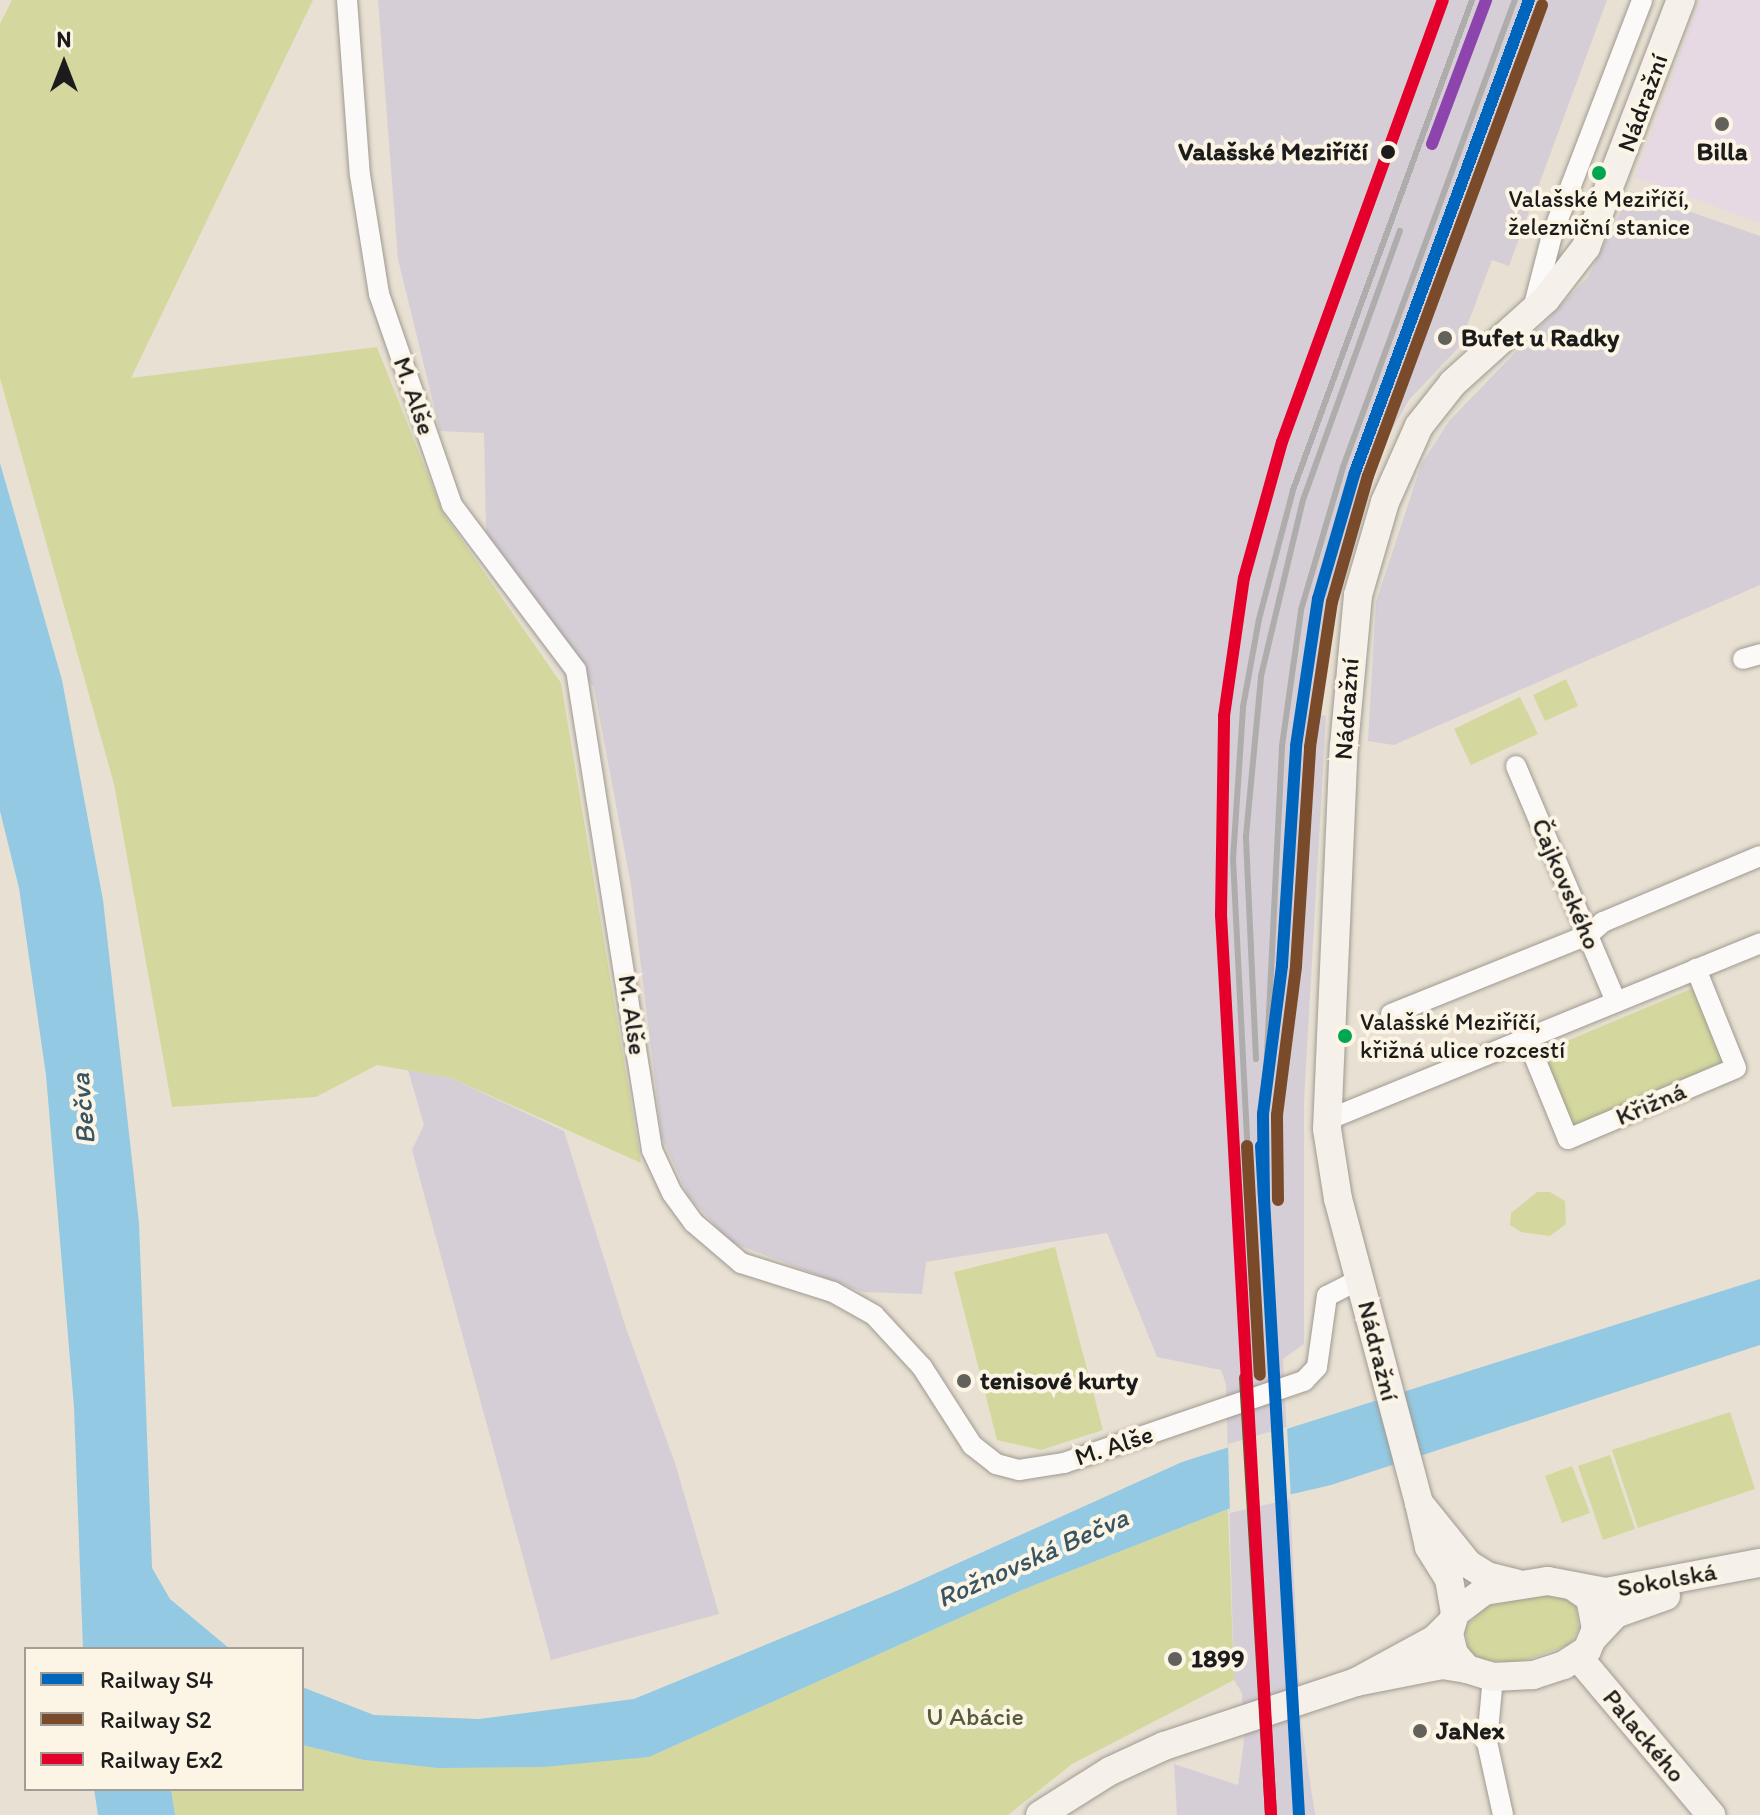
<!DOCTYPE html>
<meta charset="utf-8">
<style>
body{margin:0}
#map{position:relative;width:1760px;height:1815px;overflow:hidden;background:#e8e0d2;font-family:Itim,sans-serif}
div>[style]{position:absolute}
.built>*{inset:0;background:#e6d9e3}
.industrial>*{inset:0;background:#d6ced6}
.green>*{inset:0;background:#d4d89e}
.water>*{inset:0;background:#93c9e3}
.pier>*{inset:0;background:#e8e0d2}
.roads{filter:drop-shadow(0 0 2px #9e9a92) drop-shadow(0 0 2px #9e9a92)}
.street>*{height:20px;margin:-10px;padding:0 10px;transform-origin:10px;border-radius:10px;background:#fcfaf8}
.secondary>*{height:28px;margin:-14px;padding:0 14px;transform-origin:14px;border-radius:14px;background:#f5f0ea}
.rail>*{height:6px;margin:-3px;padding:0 3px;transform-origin:3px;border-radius:3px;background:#aeadab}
.rail-1>*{height:12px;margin:-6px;padding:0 6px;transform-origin:6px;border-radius:6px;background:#0065bd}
.rail-2>*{height:12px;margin:-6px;padding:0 6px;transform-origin:6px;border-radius:6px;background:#7a4b2a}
.rail-3>*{height:12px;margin:-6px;padding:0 6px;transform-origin:6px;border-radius:6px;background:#e4002b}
.rail-4>*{height:12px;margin:-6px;padding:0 6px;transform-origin:6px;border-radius:6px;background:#8e44ad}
.dots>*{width:22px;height:22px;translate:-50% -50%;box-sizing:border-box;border:4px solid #fcf5e5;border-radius:50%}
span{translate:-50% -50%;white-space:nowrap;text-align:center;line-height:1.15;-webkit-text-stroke:8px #fcf5e5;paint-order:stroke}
.bus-label{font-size:24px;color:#1c1c1c}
.left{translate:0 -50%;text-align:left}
.street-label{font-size:26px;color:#1c1c1c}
.stop-label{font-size:26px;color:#1c1c1c;font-weight:700}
.right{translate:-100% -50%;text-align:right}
.poi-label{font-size:26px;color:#1c1c1c;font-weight:700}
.park-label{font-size:26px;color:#565b3a}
.water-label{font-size:28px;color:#395564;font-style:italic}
.legend{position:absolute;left:24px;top:1647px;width:280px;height:144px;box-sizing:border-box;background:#fcf5e5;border:2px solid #a29e95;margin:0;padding:10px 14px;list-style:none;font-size:24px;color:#1c1c1c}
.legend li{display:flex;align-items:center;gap:16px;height:40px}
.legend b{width:40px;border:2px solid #a29e95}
.north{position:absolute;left:24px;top:24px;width:80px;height:80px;-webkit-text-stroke:6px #fcf5e5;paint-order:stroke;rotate:0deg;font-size:22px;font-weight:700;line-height:32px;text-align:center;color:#1c1c1c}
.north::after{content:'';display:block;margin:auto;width:28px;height:36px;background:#1c1c1c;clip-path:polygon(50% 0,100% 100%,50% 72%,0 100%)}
</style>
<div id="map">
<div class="built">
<i style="clip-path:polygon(1700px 0,1760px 0,1760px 223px,1635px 177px)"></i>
</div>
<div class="industrial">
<i style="clip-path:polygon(378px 0,1607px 0,1509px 266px,1492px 260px,1459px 347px,1409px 400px,1380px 451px,1340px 572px,1327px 658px,1309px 712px,1326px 716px,1304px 1101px,1304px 1344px,1283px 1359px,1301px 1721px,1315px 1815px,1177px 1815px,1174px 1764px,1238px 1785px,1244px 1741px,1242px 1693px,1234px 1680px,1226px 1384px,1221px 1370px,1157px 1357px,1107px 1233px,926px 1262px,922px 1294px,863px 1292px,730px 1242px,688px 1195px,662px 1138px,631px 885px,594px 688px,486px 533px,484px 433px,440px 431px,398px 259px)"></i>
<i style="clip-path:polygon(1631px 191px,1760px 236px,1760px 585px,1394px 745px,1368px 741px,1376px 602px,1421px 465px,1449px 421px,1588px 277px)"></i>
<i style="clip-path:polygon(408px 1070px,451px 1078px,564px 1131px,626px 1328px,675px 1463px,719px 1614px,551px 1660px,412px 1150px,424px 1125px)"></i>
</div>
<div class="green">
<i style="clip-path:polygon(12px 0,313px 0,131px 378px,377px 347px,443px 513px,561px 683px,641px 1163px,451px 1078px,377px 1065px,316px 1097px,172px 1107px,114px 784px,0 378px,0 24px)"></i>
<i style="clip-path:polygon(1566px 679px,1578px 706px,1545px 721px,1533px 695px)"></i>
<i style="clip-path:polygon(1520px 697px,1538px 734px,1471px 765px,1454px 729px)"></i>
<i style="clip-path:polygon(1698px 986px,1730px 1065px,1571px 1132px,1538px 1053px)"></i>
<i style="clip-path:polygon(1537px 1192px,1550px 1192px,1565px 1201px,1566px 1224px,1550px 1236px,1521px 1232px,1510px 1225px,1511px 1213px)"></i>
<i style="clip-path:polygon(1055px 1247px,1103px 1430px,1041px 1450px,997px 1440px,954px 1272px)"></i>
<i style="clip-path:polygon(1730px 1412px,1755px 1489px,1638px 1528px,1612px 1450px)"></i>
<i style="clip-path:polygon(1610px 1455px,1635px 1529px,1603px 1540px,1578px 1466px)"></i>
<i style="clip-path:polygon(1572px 1466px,1590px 1513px,1562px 1523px,1545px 1476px)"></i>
<i style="clip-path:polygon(1228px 1509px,1234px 1680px,1072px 1764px,1008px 1815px,175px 1815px,171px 1789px,302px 1789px,302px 1745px,364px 1760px,439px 1768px,649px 1757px,1022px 1590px)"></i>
<i style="clip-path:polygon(1538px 1595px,1564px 1598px,1576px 1607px,1579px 1629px,1569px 1645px,1517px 1663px,1483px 1660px,1469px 1652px,1465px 1628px,1484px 1607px)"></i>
</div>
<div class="water">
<i style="clip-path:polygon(0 463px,62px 680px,103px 900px,139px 1223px,152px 1568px,170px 1599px,230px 1649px,83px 1649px,74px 1407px,46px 1075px,19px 888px,0 811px)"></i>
<i style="clip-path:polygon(1760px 1279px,1760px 1345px,1331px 1485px,1228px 1509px,1022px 1590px,649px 1757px,543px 1767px,438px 1768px,364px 1760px,302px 1745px,302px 1687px,374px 1715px,479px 1719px,634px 1699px,901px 1589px,1182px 1462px)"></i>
<i style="clip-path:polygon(94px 1789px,171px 1789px,175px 1815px,98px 1815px)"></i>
</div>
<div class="pier">
<i style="clip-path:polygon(1287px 1427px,1291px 1499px,1230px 1513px,1228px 1444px)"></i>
</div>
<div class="roads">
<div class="street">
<i style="left:347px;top:0;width:175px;rotate:85.8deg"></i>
<i style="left:360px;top:175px;width:121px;rotate:80.9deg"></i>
<i style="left:379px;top:294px;width:223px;rotate:70.9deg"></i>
<i style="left:452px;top:505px;width:206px;rotate:53.1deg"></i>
<i style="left:576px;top:670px;width:486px;rotate:81deg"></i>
<i style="left:652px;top:1150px;width:47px;rotate:65.1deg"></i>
<i style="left:672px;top:1193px;width:37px;rotate:54deg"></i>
<i style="left:694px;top:1223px;width:62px;rotate:40.4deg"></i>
<i style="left:741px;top:1263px;width:96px;rotate:17.5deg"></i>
<i style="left:833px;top:1292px;width:47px;rotate:29.3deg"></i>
<i style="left:874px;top:1315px;width:71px;rotate:47.3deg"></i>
<i style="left:922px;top:1367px;width:93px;rotate:57.3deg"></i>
<i style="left:972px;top:1445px;width:31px;rotate:38deg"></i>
<i style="left:996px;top:1464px;width:24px;rotate:15deg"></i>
<i style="left:1019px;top:1470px;width:46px;rotate:-8.8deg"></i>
<i style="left:1064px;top:1463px;width:254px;rotate:-18.9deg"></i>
<i style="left:1304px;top:1381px;width:19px;rotate:-47deg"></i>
<i style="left:1317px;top:1367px;width:72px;rotate:-82deg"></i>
<i style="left:1327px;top:1296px;width:37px;rotate:-27deg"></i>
<i style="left:1533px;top:309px;width:76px;rotate:-75.6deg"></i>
<i style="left:1552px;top:235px;width:252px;rotate:-69deg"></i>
<i style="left:1743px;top:659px;width:18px;rotate:-16deg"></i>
<i style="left:1516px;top:766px;width:256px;rotate:67deg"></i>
<i style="left:1391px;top:1014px;width:212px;rotate:-21.9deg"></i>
<i style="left:1588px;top:935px;width:20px;rotate:-41deg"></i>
<i style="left:1603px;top:922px;width:170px;rotate:-22.8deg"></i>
<i style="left:1527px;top:1039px;width:108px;rotate:67.7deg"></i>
<i style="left:1568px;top:1139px;width:182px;rotate:-22.9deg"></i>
<i style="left:1736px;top:1068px;width:107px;rotate:-112deg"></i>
<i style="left:1327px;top:1120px;width:468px;rotate:-22.2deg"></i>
<i style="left:1493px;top:1677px;width:65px;rotate:95.3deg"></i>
<i style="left:1487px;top:1742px;width:75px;rotate:77.6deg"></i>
</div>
<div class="secondary">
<i style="left:1419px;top:1503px;width:315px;rotate:-104.9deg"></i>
<i style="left:1338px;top:1199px;width:71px;rotate:-98.9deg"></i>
<i style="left:1327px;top:1129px;width:383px;rotate:-87.5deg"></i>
<i style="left:1344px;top:746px;width:152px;rotate:-84.7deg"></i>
<i style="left:1358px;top:595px;width:97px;rotate:-73.8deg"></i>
<i style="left:1385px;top:502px;width:83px;rotate:-65.9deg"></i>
<i style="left:1419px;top:426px;width:55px;rotate:-51.7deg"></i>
<i style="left:1453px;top:383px;width:125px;rotate:-42.1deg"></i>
<i style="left:1546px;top:299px;width:66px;rotate:-52.4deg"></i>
<i style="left:1586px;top:247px;width:265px;rotate:-69deg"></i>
<i style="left:1574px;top:1587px;width:19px;rotate:35deg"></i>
<i style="left:1590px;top:1598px;width:32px;rotate:79deg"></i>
<i style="left:1596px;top:1629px;width:23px;rotate:113deg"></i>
<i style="left:1587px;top:1650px;width:27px;rotate:147deg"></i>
<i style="left:1564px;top:1665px;width:33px;rotate:162deg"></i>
<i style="left:1533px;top:1675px;width:40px;rotate:177.1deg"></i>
<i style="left:1493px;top:1677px;width:27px;rotate:-163deg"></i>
<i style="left:1467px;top:1669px;width:20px;rotate:-131deg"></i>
<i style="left:1454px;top:1654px;width:21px;rotate:-104deg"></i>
<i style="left:1449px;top:1634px;width:22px;rotate:-74deg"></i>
<i style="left:1455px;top:1613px;width:36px;rotate:-37deg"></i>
<i style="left:1484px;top:1591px;width:65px;rotate:-8.9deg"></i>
<i style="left:1548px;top:1581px;width:59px;rotate:10.7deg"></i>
<i style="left:1606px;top:1592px;width:157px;rotate:-10.7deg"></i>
<i style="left:1455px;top:1613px;width:35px;rotate:-100deg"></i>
<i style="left:1449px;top:1579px;width:38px;rotate:-122deg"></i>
<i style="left:1429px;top:1547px;width:45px;rotate:-102.8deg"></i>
<i style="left:1419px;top:1503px;width:78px;rotate:51.2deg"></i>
<i style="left:1468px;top:1564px;width:22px;rotate:32deg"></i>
<i style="left:1487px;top:1576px;width:30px;rotate:14deg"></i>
<i style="left:1451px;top:1623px;width:23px;rotate:135deg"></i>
<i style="left:1435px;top:1639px;width:90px;rotate:151.4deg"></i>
<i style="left:1356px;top:1682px;width:88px;rotate:-11.2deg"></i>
<i style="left:1442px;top:1665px;width:25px;rotate:9deg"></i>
<i style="left:1593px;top:1638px;width:33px;rotate:-47deg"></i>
<i style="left:1615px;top:1614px;width:54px;rotate:-19.4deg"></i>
<i style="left:1578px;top:1657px;width:207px;rotate:49.9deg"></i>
<i style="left:1040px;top:1815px;width:83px;rotate:-32.2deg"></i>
<i style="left:1110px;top:1771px;width:60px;rotate:-24.8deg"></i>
<i style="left:1164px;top:1746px;width:202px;rotate:-18.4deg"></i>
</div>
</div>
<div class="rail">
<i style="left:1256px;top:1059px;width:223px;rotate:-92.6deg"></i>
<i style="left:1246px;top:836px;width:161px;rotate:-84.6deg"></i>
<i style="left:1261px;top:676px;width:181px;rotate:-76.6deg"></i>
<i style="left:1303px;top:500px;width:286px;rotate:-70.2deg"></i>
<i style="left:1265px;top:1095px;width:349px;rotate:-87.2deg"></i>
<i style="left:1282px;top:746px;width:137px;rotate:-82deg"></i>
<i style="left:1301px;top:610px;width:149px;rotate:-73.6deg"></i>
<i style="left:1343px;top:467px;width:498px;rotate:-69.8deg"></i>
<i style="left:1259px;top:1377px;width:519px;rotate:-92.87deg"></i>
<i style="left:1233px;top:859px;width:152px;rotate:-86.2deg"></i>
<i style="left:1243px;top:707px;width:89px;rotate:-79.7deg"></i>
<i style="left:1259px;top:619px;width:133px;rotate:-75.2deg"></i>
<i style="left:1293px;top:490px;width:522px;rotate:-69.93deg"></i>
</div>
<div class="rail-1">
<i style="left:1261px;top:1146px;width:670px;rotate:86.75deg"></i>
<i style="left:1264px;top:1200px;width:86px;rotate:-90.7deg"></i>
<i style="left:1263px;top:1114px;width:150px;rotate:-82.7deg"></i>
<i style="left:1282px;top:965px;width:219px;rotate:-86.3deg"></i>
<i style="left:1296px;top:746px;width:149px;rotate:-81.5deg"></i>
<i style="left:1318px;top:599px;width:132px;rotate:-73.8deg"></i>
<i style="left:1355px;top:472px;width:503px;rotate:-69.76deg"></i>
</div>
<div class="rail-2">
<i style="left:1247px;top:1146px;width:229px;rotate:86.8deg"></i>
<i style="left:1278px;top:1200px;width:85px;rotate:-90.7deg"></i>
<i style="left:1277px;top:1115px;width:150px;rotate:-82.7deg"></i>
<i style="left:1296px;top:966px;width:219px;rotate:-86.3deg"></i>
<i style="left:1310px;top:747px;width:147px;rotate:-81.4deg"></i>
<i style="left:1332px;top:602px;width:131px;rotate:-74.1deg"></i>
<i style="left:1368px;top:476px;width:502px;rotate:-69.72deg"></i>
<i style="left:1245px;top:1378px;width:438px;rotate:86.6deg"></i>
</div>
<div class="rail-3">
<i style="left:1271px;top:1815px;width:902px;rotate:-93.18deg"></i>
<i style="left:1221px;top:914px;width:198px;rotate:-89.1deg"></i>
<i style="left:1224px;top:716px;width:139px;rotate:-81.8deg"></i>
<i style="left:1244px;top:578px;width:141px;rotate:-74.4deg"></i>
<i style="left:1282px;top:442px;width:470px;rotate:-70deg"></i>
</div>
<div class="rail-4">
<i style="left:1432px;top:144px;width:154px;rotate:-69.4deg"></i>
</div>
<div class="dots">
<i style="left:1722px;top:124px;background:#63615c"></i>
<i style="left:1388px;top:152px;background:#1c1c1c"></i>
<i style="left:1599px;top:173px;background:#00a651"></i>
<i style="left:1445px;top:338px;background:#63615c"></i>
<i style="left:1345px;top:1036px;background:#00a651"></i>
<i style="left:964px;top:1381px;background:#63615c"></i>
<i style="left:1175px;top:1659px;background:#63615c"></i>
<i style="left:1420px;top:1731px;background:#63615c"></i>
</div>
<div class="bus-label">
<span style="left:1599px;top:213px">Valašské Meziříčí,<br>železniční stanice</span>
<span class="left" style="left:1360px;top:1036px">Valašské Meziříčí,<br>křižná ulice rozcestí</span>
</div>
<div class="street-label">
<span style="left:1643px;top:103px;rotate:-70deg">Nádražní</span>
<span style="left:414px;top:396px;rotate:71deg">M. Alše</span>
<span style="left:1347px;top:709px;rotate:-86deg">Nádražní</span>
<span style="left:1566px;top:884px;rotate:67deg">Čajkovského</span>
<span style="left:632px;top:1015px;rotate:82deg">M. Alše</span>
<span style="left:1651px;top:1104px;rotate:-23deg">Křižná</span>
<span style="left:1378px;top:1351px;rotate:76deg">Nádražní</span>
<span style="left:1114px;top:1446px;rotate:-18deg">M. Alše</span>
<span style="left:1667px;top:1580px;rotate:-10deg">Sokolská</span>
<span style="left:1644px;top:1736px;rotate:50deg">Palackého</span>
</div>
<div class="stop-label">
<span class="right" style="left:1368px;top:152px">Valašské Meziříčí</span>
</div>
<div class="poi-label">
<span style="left:1722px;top:152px">Billa</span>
<span class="left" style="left:1461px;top:338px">Bufet u Radky</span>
<span class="left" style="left:980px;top:1381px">tenisové kurty</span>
<span class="left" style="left:1191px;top:1659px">1899</span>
<span class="left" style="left:1436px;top:1731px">JaNex</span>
</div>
<div class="park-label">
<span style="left:975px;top:1717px">U Abácie</span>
</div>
<div class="water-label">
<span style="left:82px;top:1109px;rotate:-95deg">Bečva</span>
<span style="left:1032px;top:1557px;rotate:-24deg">Rožnovská Bečva</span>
</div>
<ul class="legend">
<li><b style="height:10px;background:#0065bd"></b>Railway S4</li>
<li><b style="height:10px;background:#7a4b2a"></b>Railway S2</li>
<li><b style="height:10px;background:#e4002b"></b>Railway Ex2</li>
</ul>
<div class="north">N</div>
</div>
